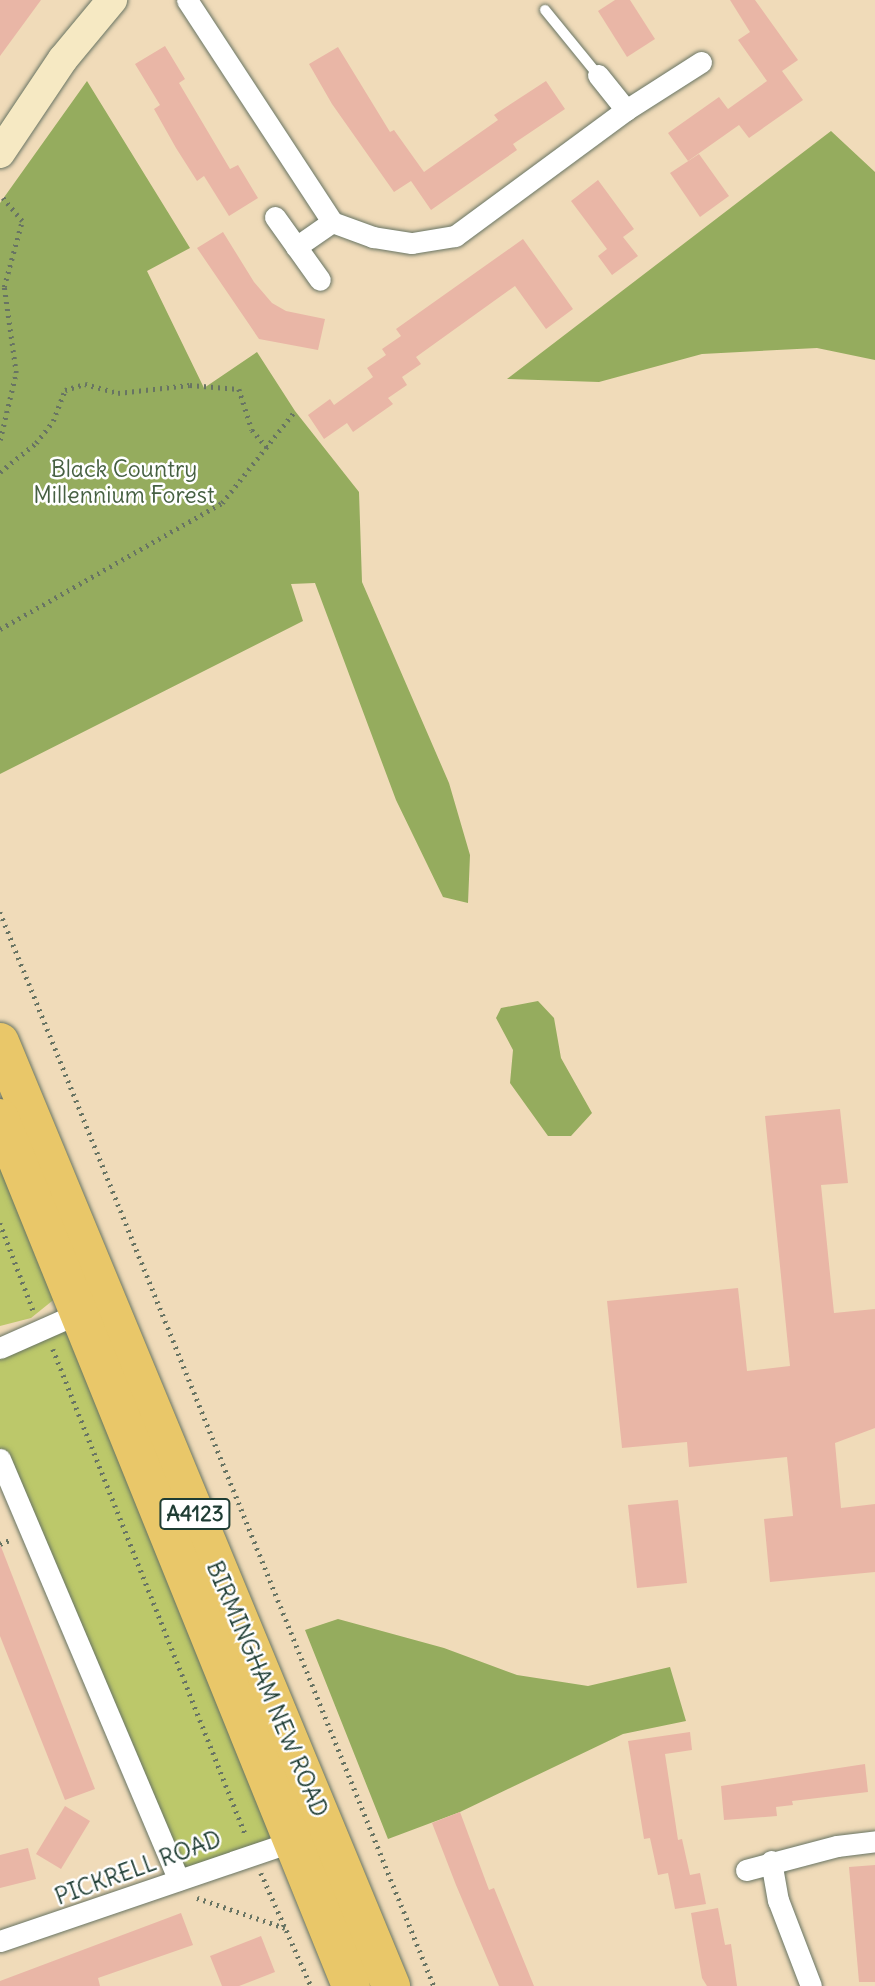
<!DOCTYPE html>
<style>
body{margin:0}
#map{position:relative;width:875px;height:1986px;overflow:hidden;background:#f0dbb9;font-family:Delius,sans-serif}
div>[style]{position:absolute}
.green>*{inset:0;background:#bcc86a}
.forest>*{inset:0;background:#95ac5e}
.building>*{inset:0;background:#e9b6a6}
.path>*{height:4.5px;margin-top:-2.25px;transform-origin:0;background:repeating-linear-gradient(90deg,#687463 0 2px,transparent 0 7px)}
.roads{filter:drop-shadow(0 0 2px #687463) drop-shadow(0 0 2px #687463)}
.lane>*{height:10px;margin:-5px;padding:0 5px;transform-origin:5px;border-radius:5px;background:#fff}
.street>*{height:21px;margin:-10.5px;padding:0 10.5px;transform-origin:10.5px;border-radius:10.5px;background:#fff}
.secondary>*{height:30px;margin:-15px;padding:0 15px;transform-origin:15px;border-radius:15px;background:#f6e9c3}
.highway>*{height:38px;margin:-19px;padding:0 19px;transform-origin:19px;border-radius:19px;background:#e9c769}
span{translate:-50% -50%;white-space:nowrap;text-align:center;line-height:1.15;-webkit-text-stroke:5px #fff;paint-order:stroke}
.shield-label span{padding:2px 5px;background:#fff;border:2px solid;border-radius:5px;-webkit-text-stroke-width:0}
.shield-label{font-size:21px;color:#1f3d34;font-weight:700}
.park-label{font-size:23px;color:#466042}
.street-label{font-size:23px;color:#1f3d34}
</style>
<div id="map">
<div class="green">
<i style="clip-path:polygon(0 1157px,57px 1297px,31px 1318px,0 1326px)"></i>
<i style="clip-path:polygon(71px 1317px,293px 1841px,179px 1880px,0 1459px,0 1348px)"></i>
</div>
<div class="forest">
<i style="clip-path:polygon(87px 81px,190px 248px,147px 271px,204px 388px,257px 352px,295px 411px,359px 492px,362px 582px,449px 783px,470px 855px,468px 903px,443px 897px,396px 800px,315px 583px,291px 584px,303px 621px,0 774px,0 203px)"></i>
<i style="clip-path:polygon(831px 131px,875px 172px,875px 360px,817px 348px,702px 354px,599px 382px,507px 379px)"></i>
<i style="clip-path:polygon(538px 1001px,554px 1018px,561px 1058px,592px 1113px,571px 1136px,548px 1136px,510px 1083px,513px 1050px,496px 1018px,501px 1008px)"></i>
<i style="clip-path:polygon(338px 1619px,444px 1648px,517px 1675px,588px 1686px,670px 1667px,686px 1721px,623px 1734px,460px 1812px,388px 1839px,305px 1630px)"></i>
</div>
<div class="building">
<i style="clip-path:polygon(0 0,41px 0,0 56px)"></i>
<i style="clip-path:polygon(615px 0,630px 0,655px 39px,627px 57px,598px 11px)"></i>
<i style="clip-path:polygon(730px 0,755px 0,798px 60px,782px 71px,803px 100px,749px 138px,739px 125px,688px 161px,668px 133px,719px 97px,728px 109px,767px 81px,738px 40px,750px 32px)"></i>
<i style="clip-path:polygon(165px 46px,185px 79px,179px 83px,230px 169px,238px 165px,258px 198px,229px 216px,204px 176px,197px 181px,176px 148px,154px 109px,160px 105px,135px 64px)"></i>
<i style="clip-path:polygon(338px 47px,390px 132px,394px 130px,424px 172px,498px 120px,494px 115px,546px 81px,565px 109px,513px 144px,517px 150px,431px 210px,411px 181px,394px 192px,332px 104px,309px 64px)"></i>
<i style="clip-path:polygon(699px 154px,729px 196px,700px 217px,670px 173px)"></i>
<i style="clip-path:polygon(598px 180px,634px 229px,623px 237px,638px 256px,612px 275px,598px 256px,607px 249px,571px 201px)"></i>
<i style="clip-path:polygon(223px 232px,254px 282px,272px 303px,286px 311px,325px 319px,318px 350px,259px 339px,197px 248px)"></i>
<i style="clip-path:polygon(523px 239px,573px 309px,546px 329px,515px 286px,416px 357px,421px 364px,402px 377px,407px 385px,388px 398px,393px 404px,353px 432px,347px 423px,324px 439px,308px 415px,330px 399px,334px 405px,373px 377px,367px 368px,386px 355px,382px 349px,401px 336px,396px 329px)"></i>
<i style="clip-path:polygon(840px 1109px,848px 1183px,821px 1185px,834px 1313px,875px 1309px,875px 1428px,835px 1443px,841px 1508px,875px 1504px,875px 1572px,770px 1582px,764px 1519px,793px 1516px,787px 1457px,689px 1467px,687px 1442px,622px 1448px,607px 1301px,738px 1288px,747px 1371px,790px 1366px,765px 1116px)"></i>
<i style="clip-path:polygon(678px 1500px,687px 1583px,637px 1588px,628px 1505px)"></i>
<i style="clip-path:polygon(0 1544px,95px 1789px,65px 1800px,0 1636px)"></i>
<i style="clip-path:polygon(690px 1732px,692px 1750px,665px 1754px,678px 1840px,682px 1839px,690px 1875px,700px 1873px,706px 1904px,675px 1909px,668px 1873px,658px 1875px,650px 1838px,644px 1839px,628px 1741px)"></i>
<i style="clip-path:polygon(865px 1764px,868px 1792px,792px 1801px,793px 1805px,776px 1807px,777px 1816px,724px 1820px,721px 1786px)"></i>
<i style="clip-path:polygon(65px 1806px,90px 1821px,61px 1869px,36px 1854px)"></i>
<i style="clip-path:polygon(460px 1812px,489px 1890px,494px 1888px,534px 1986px,499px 1986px,456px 1885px,432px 1823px)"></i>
<i style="clip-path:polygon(28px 1848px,36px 1879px,0 1888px,0 1855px)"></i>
<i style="clip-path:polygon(875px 1865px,875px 1982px,859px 1982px,849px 1867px)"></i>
<i style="clip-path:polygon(718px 1908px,725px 1945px,731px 1944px,737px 1986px,707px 1986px,702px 1978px,691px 1913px)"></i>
<i style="clip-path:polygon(181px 1913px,193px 1945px,98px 1978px,100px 1986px,0 1986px,0 1981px)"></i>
<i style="clip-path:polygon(261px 1936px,275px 1972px,239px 1986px,222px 1986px,210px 1956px)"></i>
</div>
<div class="path">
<i style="left:0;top:440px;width:69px;rotate:-76.6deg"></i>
<i style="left:16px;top:373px;width:87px;rotate:-97.9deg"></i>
<i style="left:4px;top:287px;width:68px;rotate:-74.7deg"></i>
<i style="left:22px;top:221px;width:30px;rotate:-130deg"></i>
<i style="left:0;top:472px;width:46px;rotate:-38.9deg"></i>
<i style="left:36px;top:443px;width:28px;rotate:-52deg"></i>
<i style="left:53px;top:421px;width:33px;rotate:-69deg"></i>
<i style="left:65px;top:390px;width:21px;rotate:-17deg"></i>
<i style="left:85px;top:384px;width:34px;rotate:15deg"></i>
<i style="left:118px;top:393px;width:72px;rotate:-6.3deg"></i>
<i style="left:190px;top:385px;width:49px;rotate:4.7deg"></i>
<i style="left:239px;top:389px;width:43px;rotate:72.4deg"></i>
<i style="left:252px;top:430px;width:23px;rotate:49deg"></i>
<i style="left:0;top:629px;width:255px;rotate:-29.6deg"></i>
<i style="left:222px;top:503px;width:117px;rotate:-51.6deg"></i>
<i style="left:0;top:912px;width:1158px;rotate:68deg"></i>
<i style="left:0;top:1223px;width:93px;rotate:69.2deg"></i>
<i style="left:53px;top:1349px;width:524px;rotate:68.38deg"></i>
<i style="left:0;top:1544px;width:11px;rotate:-22deg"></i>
<i style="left:261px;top:1873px;width:124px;rotate:66.1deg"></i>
<i style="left:197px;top:1898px;width:93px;rotate:18.8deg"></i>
</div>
<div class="roads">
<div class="lane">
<i style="left:545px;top:10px;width:84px;rotate:50.8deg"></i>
</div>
<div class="street">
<i style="left:187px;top:0;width:265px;rotate:56.8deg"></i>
<i style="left:332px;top:222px;width:44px;rotate:20.1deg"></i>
<i style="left:373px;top:237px;width:39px;rotate:9deg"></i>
<i style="left:412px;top:243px;width:44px;rotate:-9.2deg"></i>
<i style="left:455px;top:236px;width:212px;rotate:-36.4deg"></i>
<i style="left:626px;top:110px;width:89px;rotate:-32.6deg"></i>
<i style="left:598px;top:75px;width:45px;rotate:51.3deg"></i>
<i style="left:275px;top:217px;width:77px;rotate:54.5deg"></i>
<i style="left:296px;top:247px;width:44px;rotate:-34.8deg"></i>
<i style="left:0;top:1348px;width:86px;rotate:-23.9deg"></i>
<i style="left:0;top:1459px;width:457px;rotate:67deg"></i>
<i style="left:771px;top:1861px;width:40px;rotate:80deg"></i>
<i style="left:778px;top:1900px;width:92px;rotate:69deg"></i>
<i style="left:746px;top:1870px;width:94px;rotate:-14.8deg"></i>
<i style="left:837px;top:1846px;width:38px;rotate:-7deg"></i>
<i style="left:0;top:1941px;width:310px;rotate:-18.8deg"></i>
</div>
<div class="secondary">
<i style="left:0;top:153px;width:113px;rotate:-56.2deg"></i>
<i style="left:63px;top:59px;width:77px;rotate:-50.3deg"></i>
</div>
<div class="highway">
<i style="left:0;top:1042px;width:1022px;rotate:67.5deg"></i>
<i style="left:0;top:1118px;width:936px;rotate:67.98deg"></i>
</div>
</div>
<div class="shield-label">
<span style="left:195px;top:1514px">A4123</span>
</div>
<div class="park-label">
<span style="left:124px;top:482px">Black Country<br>Millennium Forest</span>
</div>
<div class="street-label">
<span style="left:267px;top:1689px;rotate:67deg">BIRMINGHAM NEW ROAD</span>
<span style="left:138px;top:1868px;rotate:-20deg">PICKRELL ROAD</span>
</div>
</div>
